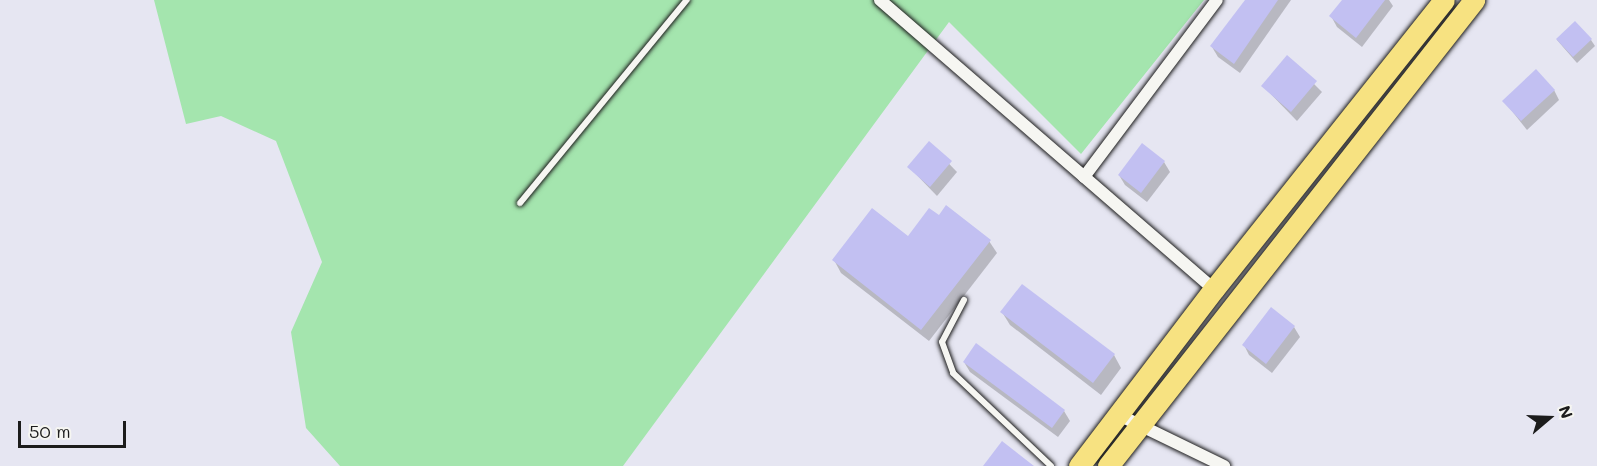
<!DOCTYPE html>
<style>
body{margin:0}
#map{position:relative;width:1597px;height:466px;overflow:hidden;background:#e6e6f2;font-family:Mali,sans-serif}
div>[style]{position:absolute}
.green>*{inset:0;background:#a4e5ae}
.shadow>*{inset:0;background:#0003}
.building>*{inset:0;background:#c2c0f2}
.roads{filter:drop-shadow(0 0 2px #1c1c1c) drop-shadow(0 0 2px #1c1c1c)}
.service>*{height:6px;margin:-3px;padding:0 3px;transform-origin:3px;border-radius:3px;background:#f6f6f2}
.minor>*{height:12px;margin:-6px;padding:0 6px;transform-origin:6px;border-radius:6px;background:#f6f6f2}
.trunk>*{height:21px;margin:-10.5px;padding:0 10.5px;transform-origin:10.5px;border-radius:10.5px;background:#f7e281}
span{translate:-50% -50%;white-space:nowrap;text-align:center;line-height:1.15;-webkit-text-stroke:6px #f6f6f2;paint-order:stroke}
.north{position:absolute;left:1519px;top:388px;width:60px;height:60px;-webkit-text-stroke:4px #f6f6f2;paint-order:stroke;rotate:71deg;font-size:16px;font-weight:700;line-height:24px;text-align:center;color:#1c1c1c}
.north::after{content:'';display:block;margin:auto;width:21px;height:27px;background:#1c1c1c;clip-path:polygon(50% 0,100% 100%,50% 72%,0 100%)}
.scale{position:absolute;left:18px;top:421px;width:108px;height:27px;box-sizing:border-box;border:3px solid #1c1c1c;border-top:0;padding-left:8px;font-size:18px;line-height:21px;white-space:nowrap;color:#1c1c1c;-webkit-text-stroke:4px #f6f6f2;paint-order:stroke}
</style>
<div id="map">
<div class="green">
<i style="clip-path:polygon(154px 0,1204px 0,1081px 154px,949px 22px,623px 466px,340px 466px,306px 428px,291px 332px,322px 262px,276px 141px,221px 116px,186px 124px)"></i>
</div>
<div class="shadow">
<i style="clip-path:polygon(1248px 0,1291px 0,1240px 73px,1218px 57px,1212px 47px)"></i>
<i style="clip-path:polygon(1344px 0,1389px 0,1393px 6px,1362px 47px,1337px 27px,1331px 16px)"></i>
<i style="clip-path:polygon(1557px 40px,1591px 40px,1595px 46px,1577px 63px)"></i>
<i style="clip-path:polygon(1288px 58px,1322px 92px,1297px 121px,1263px 86px)"></i>
<i style="clip-path:polygon(1554px 90px,1559px 100px,1527px 130px,1504px 101px)"></i>
<i style="clip-path:polygon(929px 143px,957px 172px,937px 196px,909px 167px)"></i>
<i style="clip-path:polygon(1164px 162px,1170px 172px,1147px 202px,1125px 185px,1119px 175px)"></i>
<i style="clip-path:polygon(908px 238px,989px 241px,997px 253px,929px 341px,841px 273px,834px 260px)"></i>
<i style="clip-path:polygon(1002px 312px,1114px 355px,1121px 368px,1101px 395px,1010px 325px)"></i>
<i style="clip-path:polygon(1294px 327px,1300px 337px,1272px 373px,1249px 355px,1244px 345px)"></i>
<i style="clip-path:polygon(964px 362px,1064px 411px,1070px 421px,1058px 437px,970px 372px)"></i>
</div>
<div class="building">
<i style="clip-path:polygon(1245px 0,1278px 0,1234px 64px,1210px 46px)"></i>
<i style="clip-path:polygon(1342px 0,1385px 0,1356px 38px,1329px 16px)"></i>
<i style="clip-path:polygon(1575px 21px,1592px 39px,1573px 57px,1556px 39px)"></i>
<i style="clip-path:polygon(1287px 55px,1317px 81px,1291px 112px,1261px 86px)"></i>
<i style="clip-path:polygon(1536px 69px,1555px 90px,1521px 121px,1502px 101px)"></i>
<i style="clip-path:polygon(929px 141px,952px 161px,930px 187px,907px 167px)"></i>
<i style="clip-path:polygon(1142px 143px,1165px 161px,1141px 193px,1118px 175px)"></i>
<i style="clip-path:polygon(946px 205px,991px 240px,921px 330px,832px 260px,872px 208px,908px 236px,929px 208px,939px 215px)"></i>
<i style="clip-path:polygon(1022px 284px,1115px 354px,1093px 383px,1000px 312px)"></i>
<i style="clip-path:polygon(1271px 307px,1295px 326px,1266px 364px,1242px 345px)"></i>
<i style="clip-path:polygon(976px 343px,1065px 410px,1052px 428px,963px 362px)"></i>
<i style="clip-path:polygon(1002px 441px,1034px 466px,983px 466px)"></i>
</div>
<div class="roads">
<div class="service">
<i style="left:520px;top:203px;width:263px;rotate:-50.6deg"></i>
<i style="left:964px;top:300px;width:47px;rotate:117.6deg"></i>
<i style="left:942px;top:342px;width:33px;rotate:70deg"></i>
<i style="left:953px;top:373px;width:135px;rotate:43.5deg"></i>
</div>
<div class="minor">
<i style="left:880px;top:0;width:442px;rotate:40.9deg"></i>
<i style="left:1084px;top:177px;width:221px;rotate:-53.1deg"></i>
<i style="left:1119px;top:415px;width:117px;rotate:25.9deg"></i>
</div>
<div class="trunk">
<i style="left:1079px;top:466px;width:223px;rotate:-52.7deg"></i>
<i style="left:1214px;top:289px;width:369px;rotate:-51.5deg"></i>
<i style="left:1108px;top:466px;width:593px;rotate:-51.85deg"></i>
</div>
</div>
<div class="north">N</div>
<div class="scale">50 m</div>
</div>
